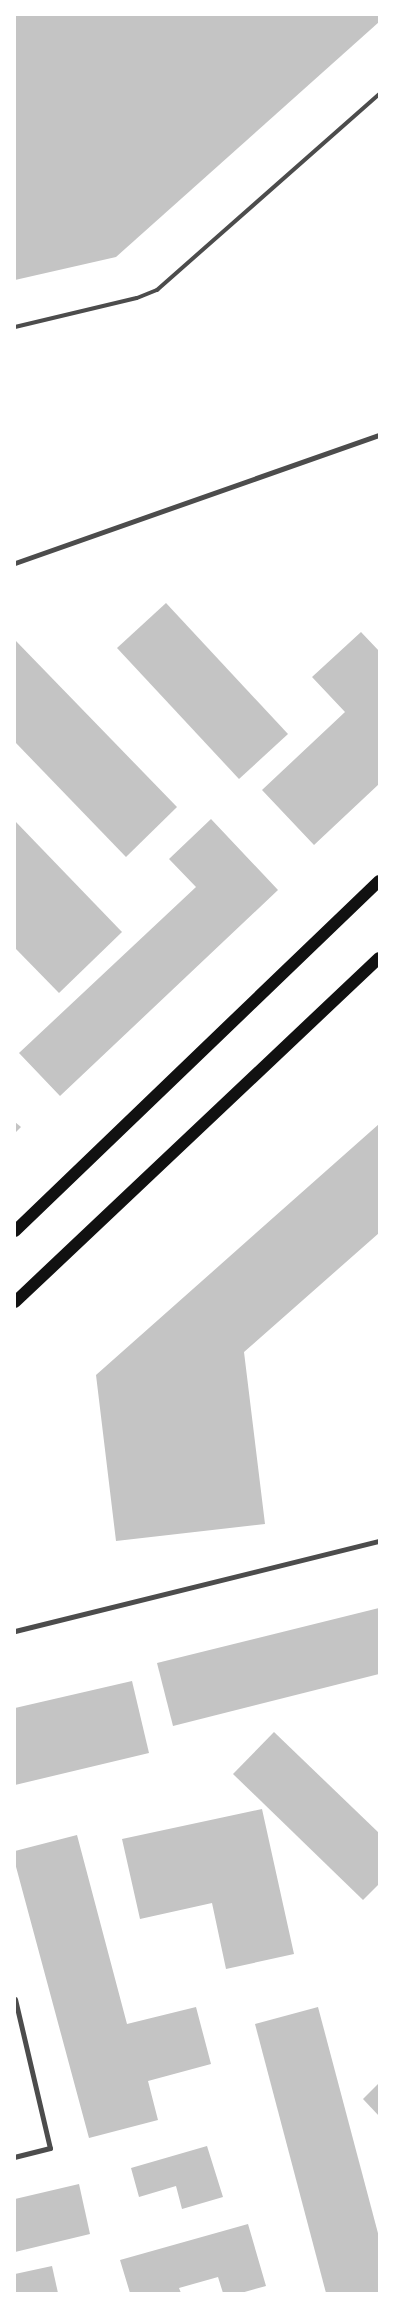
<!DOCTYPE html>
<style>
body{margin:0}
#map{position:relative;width:394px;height:2308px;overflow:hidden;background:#fff;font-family:Rubik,sans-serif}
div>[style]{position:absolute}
.building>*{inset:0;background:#c4c4c4}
.service>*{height:4px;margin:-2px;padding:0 2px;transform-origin:2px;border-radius:2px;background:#4c4c4c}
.minor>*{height:5px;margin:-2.5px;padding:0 2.5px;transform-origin:2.5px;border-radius:2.5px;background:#4c4c4c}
.primary>*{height:12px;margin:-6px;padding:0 6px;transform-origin:6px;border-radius:6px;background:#111}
span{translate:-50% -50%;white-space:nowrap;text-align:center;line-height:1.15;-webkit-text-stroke:4.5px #fff;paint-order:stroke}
.frame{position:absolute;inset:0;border:16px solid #fff;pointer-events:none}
</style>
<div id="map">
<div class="building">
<i style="clip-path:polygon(15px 15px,379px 15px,379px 22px,116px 257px,15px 280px)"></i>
<i style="clip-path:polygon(166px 603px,288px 734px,239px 779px,117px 648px)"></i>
<i style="clip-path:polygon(361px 632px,379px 651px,379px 784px,314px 845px,262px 790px,345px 712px,312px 677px)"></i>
<i style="clip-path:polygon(15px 640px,177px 807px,126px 857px,15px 742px)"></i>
<i style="clip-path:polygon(211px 819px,278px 890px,60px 1096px,19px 1053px,196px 887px,169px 859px)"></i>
<i style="clip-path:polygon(15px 821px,122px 932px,59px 993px,15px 948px)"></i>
<i style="clip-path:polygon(15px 1122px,21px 1127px,15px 1133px)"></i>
<i style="clip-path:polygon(379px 1124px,379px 1233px,244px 1352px,265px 1524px,116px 1541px,96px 1375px)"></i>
<i style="clip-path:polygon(379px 1608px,379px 1674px,173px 1726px,157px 1663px)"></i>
<i style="clip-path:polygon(132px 1681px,149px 1753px,15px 1785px,15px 1708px)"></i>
<i style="clip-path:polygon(274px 1732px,379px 1833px,379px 1884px,363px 1900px,233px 1774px)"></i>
<i style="clip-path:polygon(262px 1809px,294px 1954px,226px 1969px,212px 1903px,140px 1919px,122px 1839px)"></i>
<i style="clip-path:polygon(77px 1835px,127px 2024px,196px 2007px,211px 2064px,148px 2081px,158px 2120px,89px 2138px,15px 1863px,15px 1851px)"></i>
<i style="clip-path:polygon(318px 2007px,379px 2237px,379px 2293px,326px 2293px,255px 2024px)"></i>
<i style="clip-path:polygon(379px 2083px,379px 2116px,363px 2099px)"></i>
<i style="clip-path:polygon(207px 2146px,223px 2197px,182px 2209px,176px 2186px,139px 2197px,131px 2168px)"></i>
<i style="clip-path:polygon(79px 2184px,90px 2234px,15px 2252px,15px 2199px)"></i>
<i style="clip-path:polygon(248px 2224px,266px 2286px,241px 2293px,223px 2293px,218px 2277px,179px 2288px,181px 2293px,130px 2293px,120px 2260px)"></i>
<i style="clip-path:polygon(52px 2266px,58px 2293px,15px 2293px,15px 2274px)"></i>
</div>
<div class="service">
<i style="left:15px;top:327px;width:125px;rotate:-13.4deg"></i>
<i style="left:137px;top:298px;width:22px;rotate:-22deg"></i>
<i style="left:157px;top:290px;width:296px;rotate:-41.4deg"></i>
</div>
<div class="minor">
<i style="left:15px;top:563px;width:386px;rotate:-19.4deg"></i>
<i style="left:15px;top:1631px;width:375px;rotate:-13.9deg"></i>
<i style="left:15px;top:1999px;width:153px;rotate:76.8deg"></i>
<i style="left:50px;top:2148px;width:36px;rotate:166deg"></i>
</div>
<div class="primary">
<i style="left:15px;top:1231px;width:505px;rotate:-43.88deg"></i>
<i style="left:15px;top:1302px;width:501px;rotate:-43.38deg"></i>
</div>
<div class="frame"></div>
</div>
